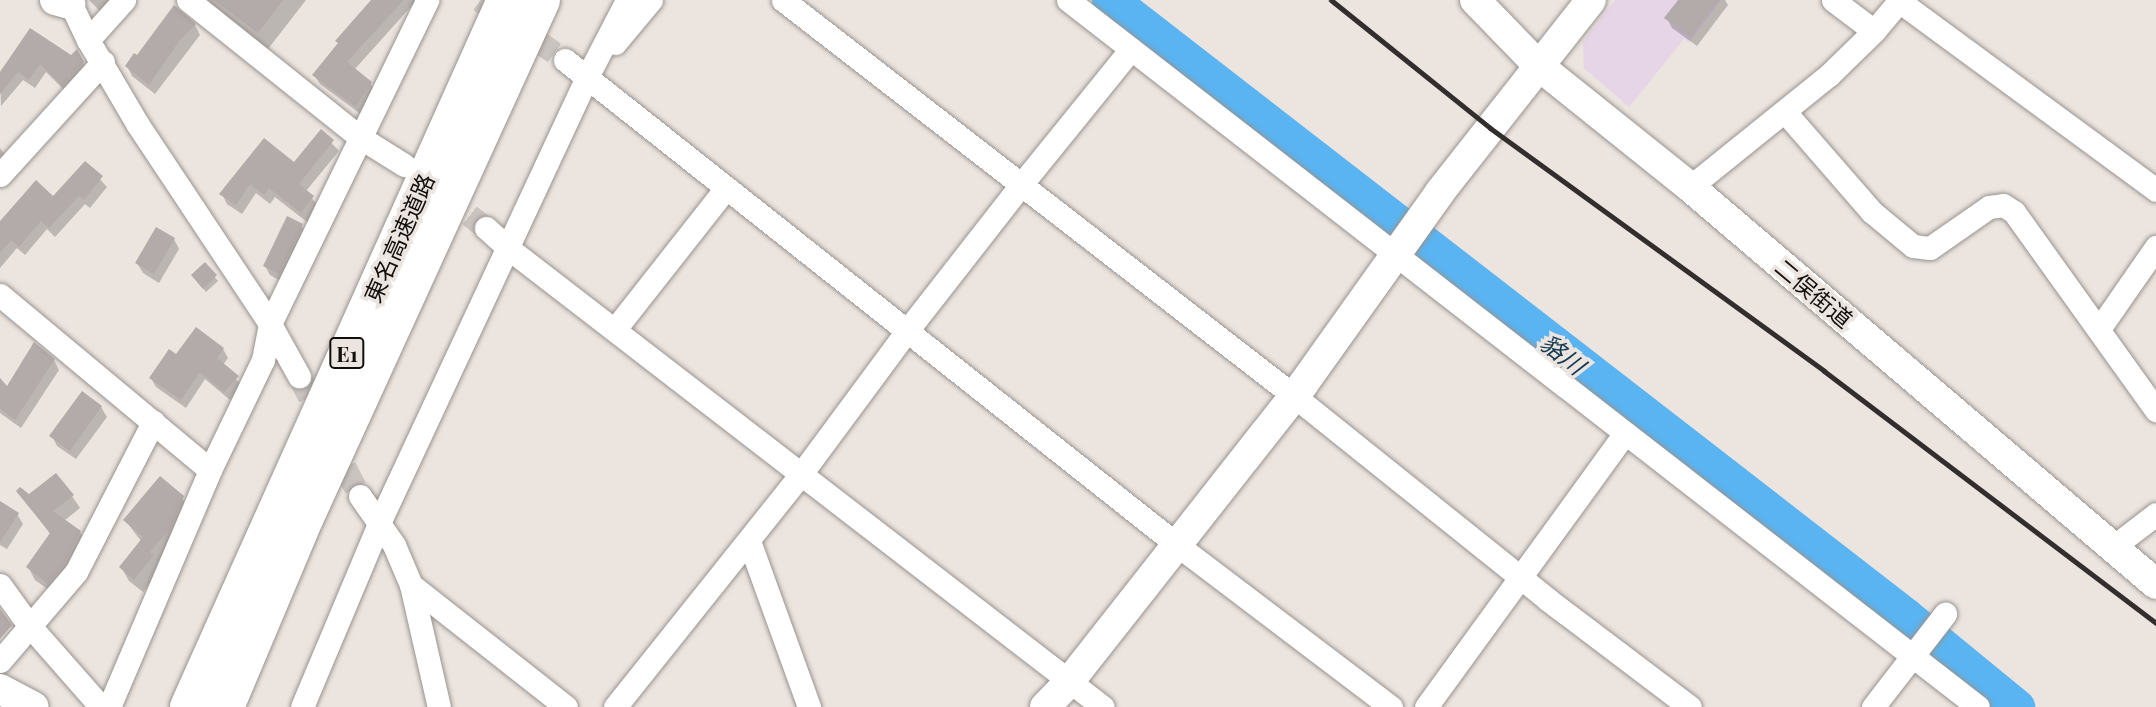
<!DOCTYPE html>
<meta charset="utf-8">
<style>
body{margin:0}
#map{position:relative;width:2156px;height:707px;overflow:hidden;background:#ebe4df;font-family:"Playfair Display","Noto Sans JP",serif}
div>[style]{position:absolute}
.commercial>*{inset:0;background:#e6d5e7}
.shadow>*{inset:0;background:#0003}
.river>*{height:37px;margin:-18.5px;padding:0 18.5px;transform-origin:18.5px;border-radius:18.5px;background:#59b4f1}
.building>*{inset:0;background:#b3aba9}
.minor-tunnel>*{height:23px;margin-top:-11.5px;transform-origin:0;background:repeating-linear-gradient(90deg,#cac4c0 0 23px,transparent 0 34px)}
.roads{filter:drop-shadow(0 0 2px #99938f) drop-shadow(0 0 2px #99938f)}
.minor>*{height:23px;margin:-11.5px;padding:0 11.5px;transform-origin:11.5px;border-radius:11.5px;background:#fff}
.tertiary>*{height:30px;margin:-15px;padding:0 15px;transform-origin:15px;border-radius:15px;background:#fff}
.motorway>*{height:38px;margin:-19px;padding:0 19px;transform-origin:19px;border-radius:19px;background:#fff}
.rail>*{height:5px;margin:-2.5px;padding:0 2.5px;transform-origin:2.5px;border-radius:2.5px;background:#312e2d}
span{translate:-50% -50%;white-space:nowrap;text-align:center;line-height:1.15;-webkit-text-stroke:7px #ebe4df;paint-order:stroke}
.shield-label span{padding:2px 5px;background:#ebe4df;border:2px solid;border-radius:5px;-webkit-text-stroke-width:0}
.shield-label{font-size:21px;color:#110f0e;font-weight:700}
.street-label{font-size:23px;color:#110f0e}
.water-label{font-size:24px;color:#123952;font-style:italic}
</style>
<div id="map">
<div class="commercial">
<i style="clip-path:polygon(1615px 0,1721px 0,1689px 42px,1684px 39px,1629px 107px,1584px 68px,1583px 42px)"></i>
</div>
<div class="shadow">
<i style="clip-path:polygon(89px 0,115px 0,103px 14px)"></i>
<i style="clip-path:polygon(200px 0,306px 0,268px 49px)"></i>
<i style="clip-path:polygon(372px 0,417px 0,354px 70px,370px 83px,376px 93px,362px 115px,320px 84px,314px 75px)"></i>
<i style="clip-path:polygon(1680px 0,1725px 0,1728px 5px,1697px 46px,1672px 28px,1667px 18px)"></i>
<i style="clip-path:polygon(195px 25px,200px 35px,155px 94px,132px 76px,127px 66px,137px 58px)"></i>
<i style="clip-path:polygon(31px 30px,71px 58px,77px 52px,88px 71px,68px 94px,46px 72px,35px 88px,23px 80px,1px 106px,0 75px)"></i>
<i style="clip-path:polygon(321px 132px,339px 151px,306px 191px,319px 207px,307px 222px,275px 197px,270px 204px,256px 193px,242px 214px,227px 204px,222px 194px,295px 164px)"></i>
<i style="clip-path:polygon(0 148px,9px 160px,0 172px)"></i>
<i style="clip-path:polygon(85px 163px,107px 187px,90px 208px,85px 204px,55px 237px,47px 229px,25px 255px,17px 248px,0 268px,0 224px,53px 199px)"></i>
<i style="clip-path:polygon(302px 226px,307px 235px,284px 283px,270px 275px,265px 266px)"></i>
<i style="clip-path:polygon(174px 239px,179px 249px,159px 283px,143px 273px,137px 263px)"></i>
<i style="clip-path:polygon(205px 265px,218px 281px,206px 292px,196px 280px)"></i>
<i style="clip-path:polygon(197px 329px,223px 349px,228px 358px,223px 365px,242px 386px,230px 400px,205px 379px,186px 408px,156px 387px,151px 378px,177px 356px)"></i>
<i style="clip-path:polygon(54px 360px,59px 370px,21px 428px,0 413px,0 381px,8px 389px)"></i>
<i style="clip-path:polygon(101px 407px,107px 417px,76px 459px,57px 446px,52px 436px)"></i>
<i style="clip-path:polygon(19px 492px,30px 496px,72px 496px,80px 508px,64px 521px,80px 532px,87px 545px,56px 595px,35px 580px,28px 567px,51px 535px)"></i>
<i style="clip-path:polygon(182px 498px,190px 512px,160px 570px,143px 592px,129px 581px,121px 567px,141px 541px,125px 520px)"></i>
<i style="clip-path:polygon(0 503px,17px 514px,23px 524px,7px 549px,0 545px)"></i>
</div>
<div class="river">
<i style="left:1110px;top:0;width:1006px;rotate:37.77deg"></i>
<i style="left:1905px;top:616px;width:144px;rotate:39.3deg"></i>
</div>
<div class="building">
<i style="clip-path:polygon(214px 0,283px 0,258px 33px)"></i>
<i style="clip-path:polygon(371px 0,404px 0,347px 62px,372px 82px,356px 107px,312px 75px,338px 43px,335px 41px)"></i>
<i style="clip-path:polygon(1678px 0,1719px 0,1691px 37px,1664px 18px)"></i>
<i style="clip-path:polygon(174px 5px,196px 24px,180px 40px,149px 85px,125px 66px,134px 53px,137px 55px)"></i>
<i style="clip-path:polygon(30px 28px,71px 55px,77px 49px,84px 62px,62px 86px,40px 64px,29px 80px,18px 72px,0 94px,0 72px)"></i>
<i style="clip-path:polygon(321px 129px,334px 140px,299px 184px,314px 196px,301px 213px,269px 188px,264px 195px,250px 184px,236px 205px,219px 194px,264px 138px,294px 162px)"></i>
<i style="clip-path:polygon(85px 161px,103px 176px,84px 200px,79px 196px,49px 228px,41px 221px,19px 247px,11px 240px,0 253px,0 221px,22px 196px,36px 180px,53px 196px)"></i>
<i style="clip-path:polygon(287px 216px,303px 224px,279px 274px,263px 266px)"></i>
<i style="clip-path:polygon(156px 227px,175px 238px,154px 274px,135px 263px)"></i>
<i style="clip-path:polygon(205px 262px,217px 275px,203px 289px,191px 275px)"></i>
<i style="clip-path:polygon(196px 327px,224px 348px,217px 358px,239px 376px,224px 392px,200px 372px,181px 400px,149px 378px,169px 349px,176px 354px)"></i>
<i style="clip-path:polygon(34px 342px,55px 359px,15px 420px,0 409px,0 378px,7px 386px)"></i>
<i style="clip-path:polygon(82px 391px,102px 406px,70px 451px,49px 436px)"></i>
<i style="clip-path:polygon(56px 473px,74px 495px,53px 511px,81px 531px,64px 564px,48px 584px,26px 567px,50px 533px,16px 491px,20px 487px,29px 494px)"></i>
<i style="clip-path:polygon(160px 476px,184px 496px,170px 529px,150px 552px,154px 555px,134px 580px,119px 567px,143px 537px,123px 520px)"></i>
<i style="clip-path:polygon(0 501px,19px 513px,0 542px)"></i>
<i style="clip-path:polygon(0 609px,12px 625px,0 639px)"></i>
</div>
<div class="minor-tunnel">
<i style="left:480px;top:0;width:104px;rotate:35.2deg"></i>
<i style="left:443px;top:194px;width:55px;rotate:38.3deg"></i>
<i style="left:299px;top:376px;width:135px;rotate:63.1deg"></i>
</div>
<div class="roads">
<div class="minor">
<i style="left:69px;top:0;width:44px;rotate:64.6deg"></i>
<i style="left:88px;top:40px;width:99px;rotate:59.5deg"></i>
<i style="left:138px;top:125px;width:239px;rotate:56.4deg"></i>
<i style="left:270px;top:324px;width:60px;rotate:60.9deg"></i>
<i style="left:188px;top:0;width:221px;rotate:38.6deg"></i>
<i style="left:361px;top:138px;width:51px;rotate:32.1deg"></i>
<i style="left:783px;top:0;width:646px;rotate:37.77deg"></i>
<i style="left:1294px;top:396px;width:324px;rotate:38.7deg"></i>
<i style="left:1547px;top:599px;width:179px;rotate:37.1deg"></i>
<i style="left:1068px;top:0;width:1152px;rotate:37.84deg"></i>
<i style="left:1833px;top:0;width:51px;rotate:37.1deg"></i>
<i style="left:1899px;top:1px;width:319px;rotate:36.3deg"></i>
<i style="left:88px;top:40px;width:54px;rotate:-48deg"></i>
<i style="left:615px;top:43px;width:56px;rotate:-50.1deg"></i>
<i style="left:565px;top:60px;width:779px;rotate:38.38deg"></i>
<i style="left:1176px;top:544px;width:270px;rotate:37.2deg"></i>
<i style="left:1785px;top:112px;width:133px;rotate:49deg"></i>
<i style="left:1872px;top:212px;width:53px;rotate:39.7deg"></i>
<i style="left:1913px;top:246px;width:17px;rotate:7deg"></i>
<i style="left:1930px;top:248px;width:72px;rotate:-34.8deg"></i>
<i style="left:1989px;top:207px;width:14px;rotate:-8deg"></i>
<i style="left:2003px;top:205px;width:13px;rotate:32deg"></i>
<i style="left:2014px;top:212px;width:244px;rotate:54.4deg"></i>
<i style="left:0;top:175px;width:153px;rotate:-47.7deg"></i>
<i style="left:1690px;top:187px;width:179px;rotate:-38.9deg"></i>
<i style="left:1829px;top:75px;width:63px;rotate:-44.4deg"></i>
<i style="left:1874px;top:31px;width:40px;rotate:-50deg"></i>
<i style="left:486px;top:228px;width:30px;rotate:42deg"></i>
<i style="left:508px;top:248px;width:751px;rotate:37.65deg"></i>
<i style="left:0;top:295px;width:273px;rotate:39.8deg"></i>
<i style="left:615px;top:329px;width:179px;rotate:-51.8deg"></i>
<i style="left:2099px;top:329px;width:100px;rotate:-55.2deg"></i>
<i style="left:360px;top:496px;width:60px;rotate:55.2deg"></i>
<i style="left:394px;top:545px;width:43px;rotate:67deg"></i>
<i style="left:411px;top:585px;width:125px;rotate:77.1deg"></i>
<i style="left:749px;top:541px;width:177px;rotate:70.1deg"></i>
<i style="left:2113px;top:547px;width:54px;rotate:-37.5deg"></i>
<i style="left:0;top:585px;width:49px;rotate:54.1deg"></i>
<i style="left:29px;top:625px;width:109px;rotate:48.7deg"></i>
<i style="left:411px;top:585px;width:197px;rotate:38.2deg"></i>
<i style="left:0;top:661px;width:117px;rotate:-49.5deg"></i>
<i style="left:76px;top:572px;width:169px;rotate:-62.8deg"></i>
<i style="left:109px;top:707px;width:258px;rotate:-66.9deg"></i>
<i style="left:210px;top:470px;width:122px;rotate:-64.3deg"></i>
<i style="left:263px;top:360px;width:37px;rotate:-79deg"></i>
<i style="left:270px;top:324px;width:360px;rotate:-64.1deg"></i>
<i style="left:302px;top:707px;width:202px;rotate:-67.2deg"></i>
<i style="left:380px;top:521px;width:490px;rotate:-65deg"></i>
<i style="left:587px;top:77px;width:87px;rotate:-62.5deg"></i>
<i style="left:615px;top:707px;width:298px;rotate:-51.4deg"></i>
<i style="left:801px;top:474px;width:177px;rotate:-53.5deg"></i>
<i style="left:906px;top:332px;width:185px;rotate:-52deg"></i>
<i style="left:1020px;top:186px;width:176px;rotate:-51deg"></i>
<i style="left:1426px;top:707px;width:337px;rotate:-54deg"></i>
<i style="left:1873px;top:707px;width:118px;rotate:-52.3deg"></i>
</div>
<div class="tertiary">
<i style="left:55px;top:0;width:16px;rotate:15deg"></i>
<i style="left:1475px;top:0;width:92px;rotate:45.9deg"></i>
<i style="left:1539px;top:66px;width:193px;rotate:38.7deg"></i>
<i style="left:1690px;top:187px;width:612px;rotate:40.43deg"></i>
<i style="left:0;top:689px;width:38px;rotate:28deg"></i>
<i style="left:1045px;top:707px;width:35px;rotate:-46deg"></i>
<i style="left:1069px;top:682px;width:380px;rotate:-51.8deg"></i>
<i style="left:1304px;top:383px;width:234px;rotate:-54.5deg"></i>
<i style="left:1440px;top:192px;width:244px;rotate:-51.8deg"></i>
</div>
<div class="motorway">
<i style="left:189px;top:707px;width:775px;rotate:-65.85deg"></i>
<i style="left:225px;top:707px;width:206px;rotate:-67.2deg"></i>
<i style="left:305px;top:517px;width:568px;rotate:-65.46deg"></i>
</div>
</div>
<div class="rail">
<i style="left:1331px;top:0;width:204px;rotate:38.8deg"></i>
<i style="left:1490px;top:128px;width:413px;rotate:36deg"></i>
<i style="left:1824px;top:371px;width:417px;rotate:37.2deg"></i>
</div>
<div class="shield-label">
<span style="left:347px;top:353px">E1</span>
</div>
<div class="street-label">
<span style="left:399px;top:238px;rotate:-66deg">東名高速道路</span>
<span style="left:1814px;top:293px;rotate:40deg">二俣街道</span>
</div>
<div class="water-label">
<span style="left:1563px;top:354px;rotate:38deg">貉川</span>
</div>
</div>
